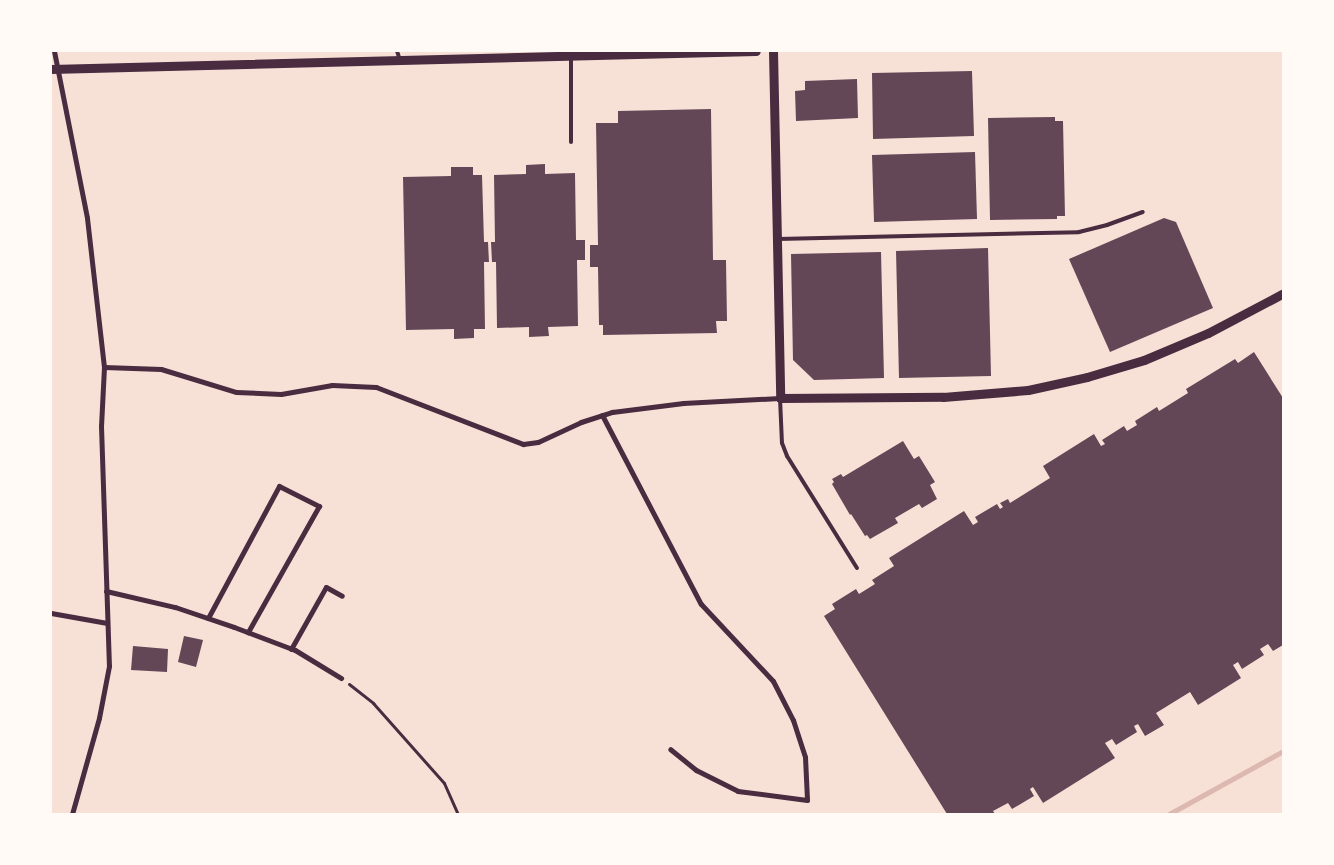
<!DOCTYPE html>
<style>
body{margin:0}
#map{position:relative;width:1334px;height:865px;overflow:hidden;background:#f7e1d7;font-family:Spectral,serif}
div>[style]{position:absolute}
.stream>*{height:5px;margin:-2.5px;padding:0 2.5px;transform-origin:2.5px;border-radius:2.5px;background:#dcb8b0}
.building>*{inset:0;background:#644757}
.path>*{height:3px;margin:-1.5px;padding:0 1.5px;transform-origin:1.5px;border-radius:1.5px;background:#4a2c40}
.service>*{height:4px;margin:-2px;padding:0 2px;transform-origin:2px;border-radius:2px;background:#4a2c40}
.minor>*{height:5px;margin:-2.5px;padding:0 2.5px;transform-origin:2.5px;border-radius:2.5px;background:#4a2c40}
.tertiary>*{height:9px;margin:-4.5px;padding:0 4.5px;transform-origin:4.5px;border-radius:4.5px;background:#4a2c40}
span{translate:-50% -50%;white-space:nowrap;text-align:center;line-height:1.15;-webkit-text-stroke:5px #fffaf5;paint-order:stroke}
.frame{position:absolute;inset:0;border:52px solid #fffaf5;pointer-events:none}
</style>
<div id="map">
<div class="stream">
<i style="left:1169px;top:814px;width:130px;rotate:-28.9deg"></i>
</div>
<div class="building">
<i style="clip-path:polygon(972px 71px,974px 136px,873px 139px,872px 73px)"></i>
<i style="clip-path:polygon(857px 79px,858px 118px,796px 121px,795px 91px,805px 90px,805px 81px)"></i>
<i style="clip-path:polygon(711px 109px,713px 260px,726px 260px,727px 321px,716px 321px,717px 333px,603px 335px,603px 325px,599px 325px,598px 267px,590px 267px,590px 245px,598px 245px,596px 123px,618px 123px,618px 111px)"></i>
<i style="clip-path:polygon(1055px 117px,1055px 121px,1063px 121px,1065px 216px,1057px 216px,1057px 219px,990px 220px,988px 118px)"></i>
<i style="clip-path:polygon(975px 152px,977px 219px,874px 222px,872px 155px)"></i>
<i style="clip-path:polygon(545px 164px,545px 174px,575px 173px,576px 240px,585px 240px,585px 260px,577px 260px,578px 326px,548px 327px,549px 336px,529px 337px,529px 327px,497px 328px,496px 262px,492px 262px,491px 242px,495px 242px,494px 175px,526px 174px,526px 165px)"></i>
<i style="clip-path:polygon(451px 167px,473px 167px,473px 175px,482px 175px,484px 242px,488px 242px,489px 262px,484px 262px,485px 329px,474px 329px,474px 338px,454px 339px,454px 329px,406px 330px,403px 177px,451px 176px)"></i>
<i style="clip-path:polygon(1164px 218px,1176px 222px,1213px 308px,1110px 352px,1069px 259px)"></i>
<i style="clip-path:polygon(988px 248px,991px 376px,899px 378px,896px 251px)"></i>
<i style="clip-path:polygon(881px 252px,884px 378px,814px 380px,793px 360px,791px 254px)"></i>
<i style="clip-path:polygon(1254px 352px,1283px 398px,1283px 645px,1273px 651px,1268px 644px,1260px 649px,1264px 655px,1242px 669px,1238px 662px,1233px 665px,1241px 678px,1198px 705px,1190px 692px,1156px 713px,1164px 725px,1145px 736px,1138px 724px,1134px 726px,1137px 732px,1116px 745px,1112px 739px,1105px 743px,1115px 758px,1043px 803px,1033px 787px,1030px 789px,1034px 796px,1012px 809px,1008px 803px,993px 811px,995px 814px,947px 814px,824px 616px,835px 609px,832px 604px,856px 589px,859px 594px,875px 584px,872px 580px,894px 566px,889px 558px,964px 511px,973px 525px,978px 522px,975px 517px,997px 504px,1000px 509px,1003px 507px,1000px 503px,1008px 499px,1010px 503px,1050px 478px,1043px 466px,1094px 434px,1101px 446px,1105px 444px,1102px 440px,1124px 426px,1127px 431px,1137px 425px,1135px 421px,1157px 407px,1159px 411px,1188px 393px,1186px 389px,1235px 359px,1238px 363px)"></i>
<i style="clip-path:polygon(903px 441px,914px 459px,919px 456px,935px 482px,930px 485px,937px 499px,922px 508px,919px 504px,895px 518px,898px 523px,870px 539px,867px 535px,865px 536px,851px 514px,850px 515px,832px 484px,834px 482px,832px 479px,841px 474px,843px 477px)"></i>
<i style="clip-path:polygon(184px 636px,203px 640px,196px 667px,178px 662px)"></i>
<i style="clip-path:polygon(133px 646px,168px 649px,167px 672px,131px 670px)"></i>
</div>
<div class="path">
<i style="left:349px;top:684px;width:31px;rotate:38deg"></i>
<i style="left:373px;top:703px;width:107px;rotate:48.4deg"></i>
<i style="left:444px;top:783px;width:34px;rotate:66deg"></i>
</div>
<div class="service">
<i style="left:397px;top:51px;width:9px;rotate:72deg"></i>
<i style="left:571px;top:142px;width:86px;rotate:-90deg"></i>
<i style="left:778px;top:239px;width:301px;rotate:-1.3deg"></i>
<i style="left:1079px;top:232px;width:29px;rotate:-14deg"></i>
<i style="left:1107px;top:225px;width:38px;rotate:-20deg"></i>
<i style="left:780px;top:398px;width:45px;rotate:87.5deg"></i>
<i style="left:782px;top:443px;width:14px;rotate:69deg"></i>
<i style="left:787px;top:456px;width:132px;rotate:58deg"></i>
</div>
<div class="minor">
<i style="left:54px;top:51px;width:170px;rotate:78.8deg"></i>
<i style="left:87px;top:218px;width:150px;rotate:83.5deg"></i>
<i style="left:104px;top:367px;width:59px;rotate:92.9deg"></i>
<i style="left:101px;top:426px;width:240px;rotate:88.1deg"></i>
<i style="left:109px;top:666px;width:53px;rotate:100.9deg"></i>
<i style="left:99px;top:718px;width:100px;rotate:105.7deg"></i>
<i style="left:104px;top:367px;width:57px;rotate:2deg"></i>
<i style="left:161px;top:369px;width:78px;rotate:17deg"></i>
<i style="left:236px;top:392px;width:45px;rotate:2.5deg"></i>
<i style="left:281px;top:394px;width:52px;rotate:-10deg"></i>
<i style="left:332px;top:385px;width:44px;rotate:2.6deg"></i>
<i style="left:376px;top:387px;width:158px;rotate:21.2deg"></i>
<i style="left:523px;top:444px;width:15px;rotate:-8deg"></i>
<i style="left:538px;top:442px;width:47px;rotate:-24.9deg"></i>
<i style="left:581px;top:422px;width:33px;rotate:-18deg"></i>
<i style="left:612px;top:412px;width:72px;rotate:-7.2deg"></i>
<i style="left:683px;top:403px;width:97px;rotate:-3deg"></i>
<i style="left:602px;top:415px;width:213px;rotate:62.4deg"></i>
<i style="left:701px;top:604px;width:105px;rotate:46.9deg"></i>
<i style="left:773px;top:681px;width:44px;rotate:62.9deg"></i>
<i style="left:793px;top:720px;width:39px;rotate:72deg"></i>
<i style="left:805px;top:757px;width:43px;rotate:87.3deg"></i>
<i style="left:807px;top:800px;width:70px;rotate:-172.6deg"></i>
<i style="left:738px;top:791px;width:47px;rotate:-153.4deg"></i>
<i style="left:696px;top:770px;width:33px;rotate:-141deg"></i>
<i style="left:106px;top:591px;width:71px;rotate:13.1deg"></i>
<i style="left:175px;top:607px;width:62px;rotate:18.7deg"></i>
<i style="left:234px;top:627px;width:65px;rotate:20.7deg"></i>
<i style="left:295px;top:650px;width:54px;rotate:31.3deg"></i>
<i style="left:51px;top:613px;width:57px;rotate:10.1deg"></i>
<i style="left:208px;top:618px;width:150px;rotate:-61.7deg"></i>
<i style="left:279px;top:486px;width:45px;rotate:26.6deg"></i>
<i style="left:319px;top:506px;width:145px;rotate:119.4deg"></i>
<i style="left:291px;top:649px;width:71px;rotate:-60.6deg"></i>
<i style="left:326px;top:587px;width:18px;rotate:29deg"></i>
</div>
<div class="tertiary">
<i style="left:773px;top:51px;width:347px;rotate:88.8deg"></i>
<i style="left:780px;top:398px;width:163px;rotate:-0.4deg"></i>
<i style="left:943px;top:397px;width:85px;rotate:-4.7deg"></i>
<i style="left:1028px;top:390px;width:60px;rotate:-12.4deg"></i>
<i style="left:1087px;top:377px;width:59px;rotate:-16.6deg"></i>
<i style="left:1144px;top:360px;width:69px;rotate:-22.9deg"></i>
<i style="left:1208px;top:333px;width:84px;rotate:-27.8deg"></i>
<i style="left:51px;top:69px;width:705px;rotate:-1.46deg"></i>
</div>
<div class="frame"></div>
</div>
